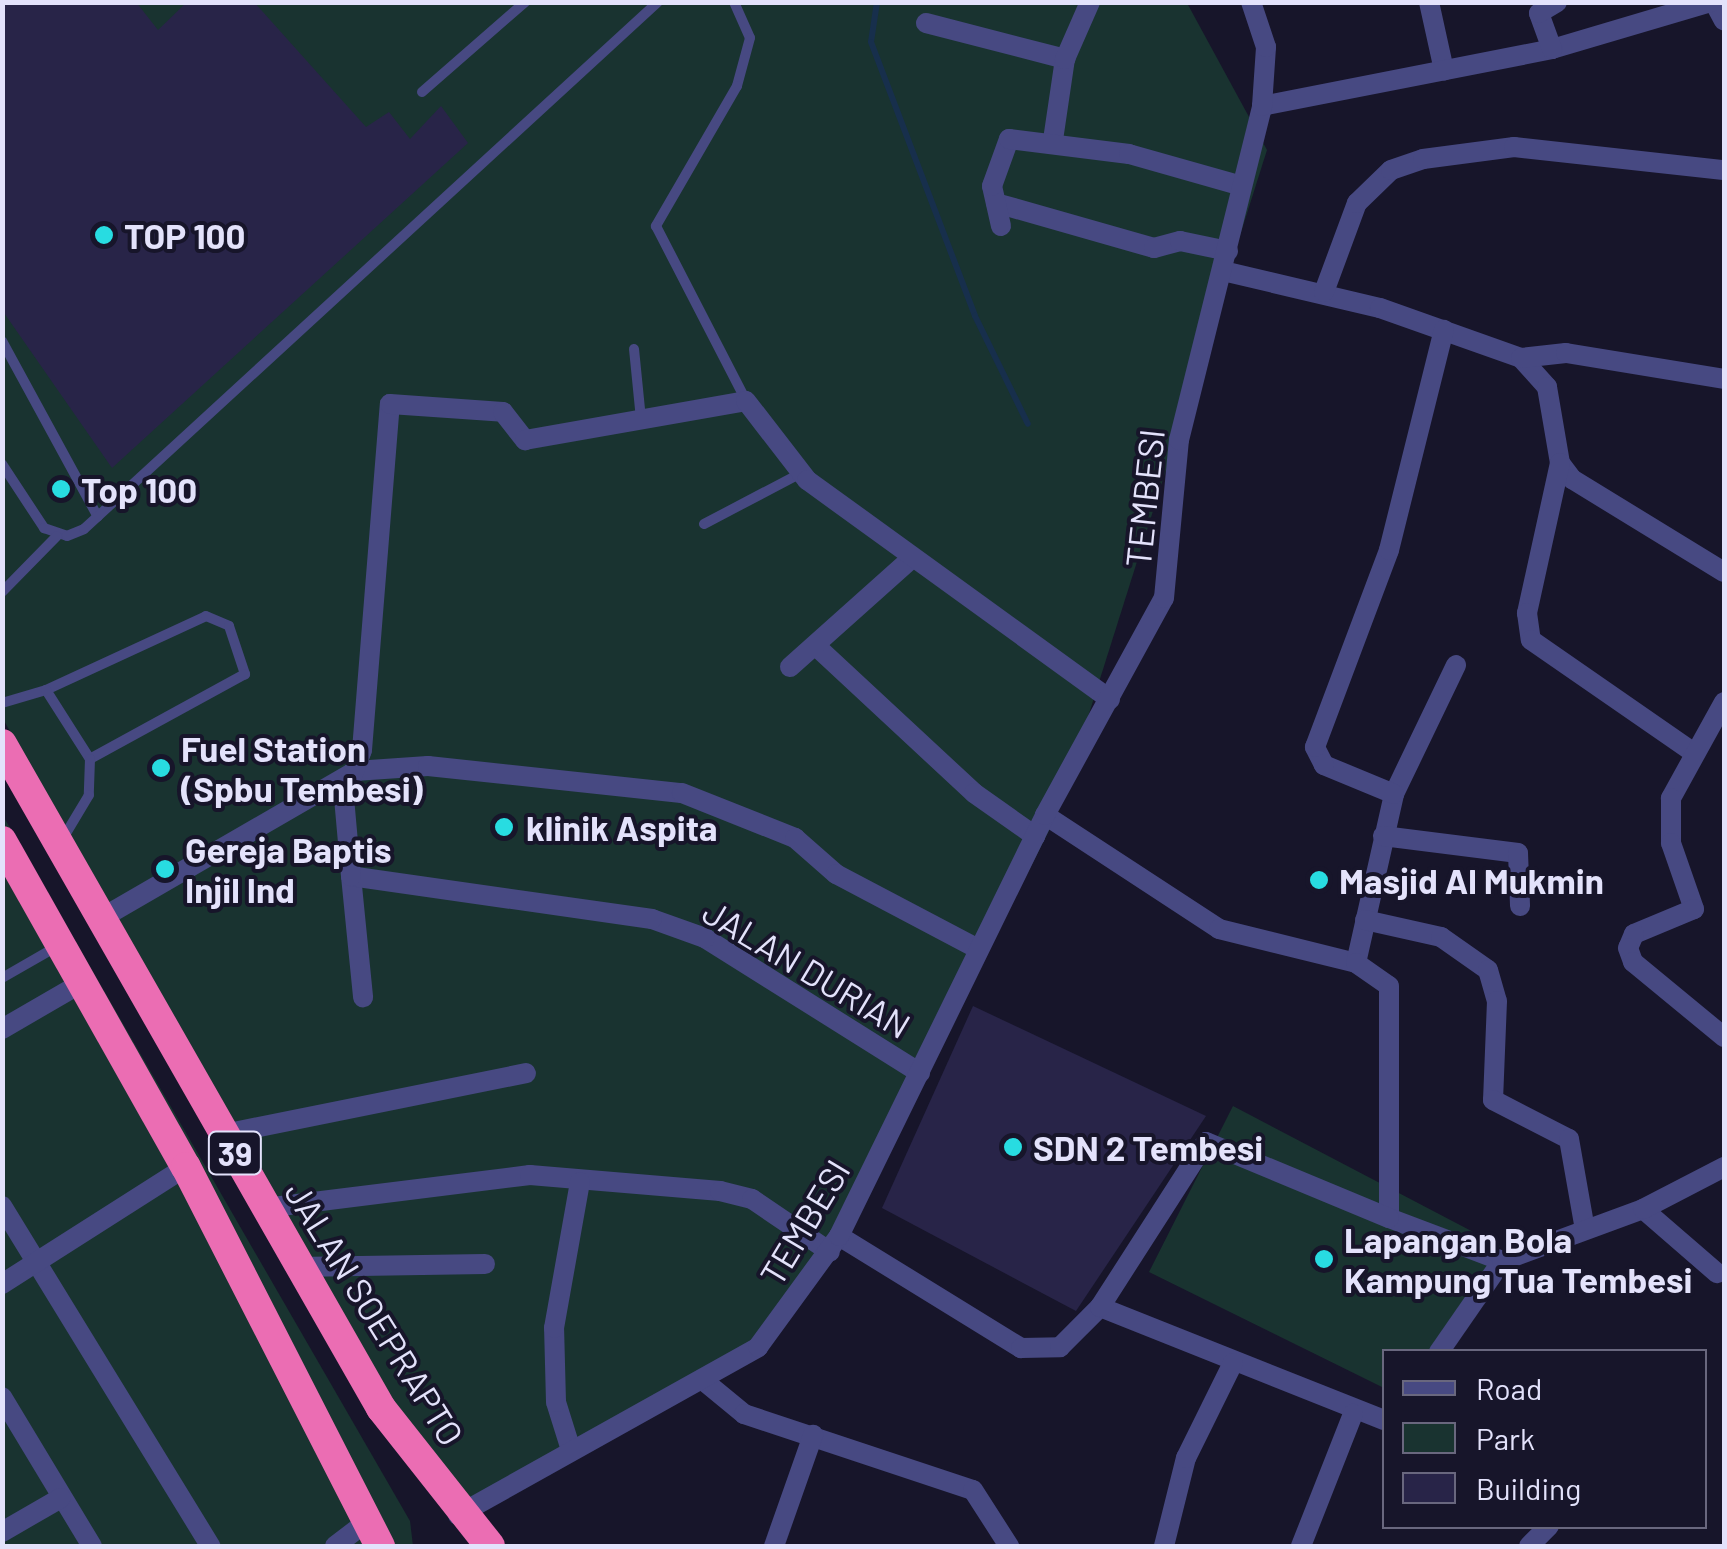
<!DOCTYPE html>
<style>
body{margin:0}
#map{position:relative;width:1727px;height:1549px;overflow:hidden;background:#17152a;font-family:Barlow,sans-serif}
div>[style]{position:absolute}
.green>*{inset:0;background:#193330}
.stream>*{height:6px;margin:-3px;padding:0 3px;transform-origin:3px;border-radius:3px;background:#172f4c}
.building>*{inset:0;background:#282448}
.lane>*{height:10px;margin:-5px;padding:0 5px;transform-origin:5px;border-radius:5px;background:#474982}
.street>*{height:20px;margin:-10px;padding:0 10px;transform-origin:10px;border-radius:10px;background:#474982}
.highway>*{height:30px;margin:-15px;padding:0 15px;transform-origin:15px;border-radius:15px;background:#eb6db3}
.dots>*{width:28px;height:28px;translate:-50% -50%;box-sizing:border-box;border:5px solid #17152a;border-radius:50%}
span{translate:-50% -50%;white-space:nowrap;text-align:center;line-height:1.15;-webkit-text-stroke:8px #17152a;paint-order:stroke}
.shield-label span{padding:2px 8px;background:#17152a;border:2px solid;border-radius:8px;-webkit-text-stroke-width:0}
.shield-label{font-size:32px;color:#e3e2fb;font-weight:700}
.poi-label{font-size:35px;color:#e3e2fb;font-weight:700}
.left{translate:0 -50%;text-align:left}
.street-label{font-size:35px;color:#e3e2fb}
.frame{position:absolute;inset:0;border:5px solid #e3e2fb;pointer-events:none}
.legend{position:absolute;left:1382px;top:1349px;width:325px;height:180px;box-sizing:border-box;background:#17152a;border:2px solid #69677e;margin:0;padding:12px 18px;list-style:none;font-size:30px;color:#e3e2fb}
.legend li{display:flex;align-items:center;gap:20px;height:50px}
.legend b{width:50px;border:2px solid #69677e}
</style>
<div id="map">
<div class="green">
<i style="clip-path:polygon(2px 3px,1187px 3px,1267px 150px,1057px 815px,847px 1229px,758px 1345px,456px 1510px,3px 719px)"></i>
<i style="clip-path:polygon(2px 814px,410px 1521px,413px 1546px,3px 1546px)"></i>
<i style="clip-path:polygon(1233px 1106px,1500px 1246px,1435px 1351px,1384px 1352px,1384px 1388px,1149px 1272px)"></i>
</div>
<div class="stream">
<i style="left:877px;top:2px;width:40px;rotate:98.5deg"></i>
<i style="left:871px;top:42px;width:293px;rotate:69.2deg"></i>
<i style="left:975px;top:316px;width:120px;rotate:63.9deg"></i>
</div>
<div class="building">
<i style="clip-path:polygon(2px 2px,136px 2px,158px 30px,187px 2px,254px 2px,366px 127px,389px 112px,410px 139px,441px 106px,468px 143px,112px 468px,2px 310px)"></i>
<i style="clip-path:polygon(973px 1006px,1206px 1116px,1076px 1311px,882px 1208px)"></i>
</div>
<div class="lane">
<i style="left:734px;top:2px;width:39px;rotate:66deg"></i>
<i style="left:750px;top:38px;width:50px;rotate:105.2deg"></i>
<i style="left:737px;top:86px;width:162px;rotate:120.1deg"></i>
<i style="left:656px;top:226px;width:196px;rotate:62.7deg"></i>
<i style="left:422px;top:92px;width:137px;rotate:-41.1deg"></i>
<i style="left:2px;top:341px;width:200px;rotate:61.4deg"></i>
<i style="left:634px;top:349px;width:70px;rotate:84.3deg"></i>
<i style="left:2px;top:464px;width:77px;rotate:56.7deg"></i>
<i style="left:44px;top:528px;width:24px;rotate:19deg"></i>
<i style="left:67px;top:536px;width:18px;rotate:-22deg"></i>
<i style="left:84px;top:529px;width:779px;rotate:-42.56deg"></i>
<i style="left:704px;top:524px;width:110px;rotate:-27.7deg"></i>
<i style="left:2px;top:592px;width:78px;rotate:-45.5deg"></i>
<i style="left:46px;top:690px;width:176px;rotate:-24.8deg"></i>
<i style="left:206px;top:616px;width:25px;rotate:23deg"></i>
<i style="left:229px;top:626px;width:51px;rotate:71.6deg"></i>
<i style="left:245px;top:674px;width:177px;rotate:151.3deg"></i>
<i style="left:2px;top:703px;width:46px;rotate:-16.5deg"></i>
<i style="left:46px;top:690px;width:82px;rotate:57.5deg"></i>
<i style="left:90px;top:759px;width:36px;rotate:92deg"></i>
<i style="left:89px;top:795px;width:52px;rotate:121deg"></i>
<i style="left:2px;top:978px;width:62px;rotate:-29.9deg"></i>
</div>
<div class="street">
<i style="left:1429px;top:2px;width:70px;rotate:77.6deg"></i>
<i style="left:1714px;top:2px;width:21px;rotate:62deg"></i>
<i style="left:926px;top:23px;width:144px;rotate:14.5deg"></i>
<i style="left:1552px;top:49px;width:166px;rotate:-16.5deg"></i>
<i style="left:1262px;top:106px;width:296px;rotate:-11.1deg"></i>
<i style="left:1552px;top:49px;width:38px;rotate:-110deg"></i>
<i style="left:1539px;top:13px;width:21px;rotate:-31deg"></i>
<i style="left:1053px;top:140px;width:82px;rotate:-81.6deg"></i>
<i style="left:1065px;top:59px;width:62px;rotate:-66.3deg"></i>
<i style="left:996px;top:203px;width:164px;rotate:15.9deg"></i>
<i style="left:1154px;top:248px;width:27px;rotate:-15deg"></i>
<i style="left:1180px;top:241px;width:49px;rotate:11.8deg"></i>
<i style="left:1001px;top:226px;width:41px;rotate:-102.7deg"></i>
<i style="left:992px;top:186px;width:50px;rotate:-70.1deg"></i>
<i style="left:1009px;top:139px;width:121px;rotate:7.1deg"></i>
<i style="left:1129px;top:154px;width:117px;rotate:15.8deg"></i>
<i style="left:1223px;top:271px;width:161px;rotate:13.3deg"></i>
<i style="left:1380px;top:308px;width:150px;rotate:19.5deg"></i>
<i style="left:1521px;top:358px;width:39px;rotate:48deg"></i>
<i style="left:1547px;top:387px;width:77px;rotate:80.3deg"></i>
<i style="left:1560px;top:463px;width:20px;rotate:53deg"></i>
<i style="left:1572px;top:479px;width:178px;rotate:31.5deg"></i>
<i style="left:1324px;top:292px;width:95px;rotate:-69.7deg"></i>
<i style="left:1357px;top:203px;width:47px;rotate:-44.1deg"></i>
<i style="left:1391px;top:170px;width:34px;rotate:-19deg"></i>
<i style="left:1423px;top:159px;width:92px;rotate:-7.5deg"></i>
<i style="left:1514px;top:147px;width:211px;rotate:6.3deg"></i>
<i style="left:1521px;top:358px;width:45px;rotate:-6.3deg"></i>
<i style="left:1566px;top:353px;width:160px;rotate:9.3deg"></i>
<i style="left:1560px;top:463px;width:154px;rotate:102.4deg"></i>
<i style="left:1527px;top:613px;width:27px;rotate:82deg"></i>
<i style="left:1531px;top:640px;width:193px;rotate:34.7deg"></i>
<i style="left:817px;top:647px;width:214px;rotate:42.9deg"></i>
<i style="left:974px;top:793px;width:75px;rotate:35.2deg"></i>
<i style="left:790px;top:667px;width:164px;rotate:-41.8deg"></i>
<i style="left:1724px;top:702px;width:110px;rotate:118.9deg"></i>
<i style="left:1671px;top:798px;width:45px;rotate:90deg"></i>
<i style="left:1671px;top:843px;width:70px;rotate:70.8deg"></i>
<i style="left:1694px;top:909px;width:65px;rotate:157.4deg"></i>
<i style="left:1634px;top:934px;width:15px;rotate:113deg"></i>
<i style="left:1628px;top:948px;width:15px;rotate:70deg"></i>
<i style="left:1633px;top:962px;width:118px;rotate:39.5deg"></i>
<i style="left:1394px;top:794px;width:143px;rotate:-64.3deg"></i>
<i style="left:1045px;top:815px;width:208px;rotate:33.2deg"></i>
<i style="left:1219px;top:929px;width:141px;rotate:13.9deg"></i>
<i style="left:1356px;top:963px;width:173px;rotate:-77.3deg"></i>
<i style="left:1394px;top:794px;width:76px;rotate:-157.5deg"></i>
<i style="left:1324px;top:765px;width:20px;rotate:-117deg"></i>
<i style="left:1315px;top:747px;width:210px;rotate:-69.4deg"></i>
<i style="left:1389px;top:550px;width:227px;rotate:-76deg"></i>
<i style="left:1383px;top:836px;width:136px;rotate:7.2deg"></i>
<i style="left:1518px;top:853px;width:53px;rotate:87.8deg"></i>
<i style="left:351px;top:876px;width:122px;rotate:84.3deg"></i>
<i style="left:100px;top:919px;width:295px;rotate:-30.1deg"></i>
<i style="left:355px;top:771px;width:73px;rotate:-3.9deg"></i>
<i style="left:428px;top:766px;width:255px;rotate:6.1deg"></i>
<i style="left:682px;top:793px;width:122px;rotate:21.7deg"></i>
<i style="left:795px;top:838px;width:55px;rotate:41.3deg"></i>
<i style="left:836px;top:874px;width:161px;rotate:27.8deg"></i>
<i style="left:1365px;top:920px;width:78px;rotate:12.6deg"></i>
<i style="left:1441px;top:937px;width:57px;rotate:35.1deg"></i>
<i style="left:1488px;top:970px;width:32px;rotate:74deg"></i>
<i style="left:1497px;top:1001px;width:99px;rotate:92.3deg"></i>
<i style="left:1493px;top:1100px;width:85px;rotate:27.2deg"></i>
<i style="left:1569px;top:1139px;width:92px;rotate:80deg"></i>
<i style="left:1356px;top:963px;width:40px;rotate:34.9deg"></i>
<i style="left:1389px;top:986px;width:232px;rotate:90deg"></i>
<i style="left:1389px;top:1218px;width:121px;rotate:20.8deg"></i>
<i style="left:2px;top:1029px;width:94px;rotate:-30.1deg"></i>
<i style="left:920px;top:1073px;width:254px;rotate:-147.9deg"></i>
<i style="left:705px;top:938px;width:56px;rotate:-160.3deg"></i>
<i style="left:652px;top:919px;width:304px;rotate:-171.9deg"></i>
<i style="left:351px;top:876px;width:78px;rotate:-95.1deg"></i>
<i style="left:344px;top:798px;width:51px;rotate:-69.4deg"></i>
<i style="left:362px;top:750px;width:347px;rotate:-85.4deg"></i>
<i style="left:390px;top:404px;width:113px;rotate:4deg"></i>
<i style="left:503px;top:412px;width:36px;rotate:52deg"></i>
<i style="left:525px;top:440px;width:224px;rotate:-10deg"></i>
<i style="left:746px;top:401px;width:100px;rotate:52.3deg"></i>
<i style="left:807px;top:480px;width:374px;rotate:35.9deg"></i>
<i style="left:224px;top:1134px;width:308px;rotate:-11.4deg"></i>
<i style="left:2px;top:1206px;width:399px;rotate:58.5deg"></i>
<i style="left:265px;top:1208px;width:267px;rotate:-7.1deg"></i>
<i style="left:530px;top:1175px;width:191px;rotate:4.8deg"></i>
<i style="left:720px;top:1191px;width:33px;rotate:14deg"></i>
<i style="left:752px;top:1199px;width:94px;rotate:34.2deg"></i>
<i style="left:1643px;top:1209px;width:98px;rotate:40.9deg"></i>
<i style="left:839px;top:1236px;width:214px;rotate:31.6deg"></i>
<i style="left:1021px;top:1348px;width:39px;rotate:-1deg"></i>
<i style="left:1060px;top:1347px;width:57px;rotate:-45deg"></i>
<i style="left:1100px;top:1307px;width:306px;rotate:21.7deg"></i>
<i style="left:297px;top:1267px;width:188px;rotate:-0.9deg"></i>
<i style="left:2px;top:1284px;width:218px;rotate:-32.5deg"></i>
<i style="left:1100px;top:1307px;width:196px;rotate:-57.3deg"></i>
<i style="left:1206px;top:1142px;width:198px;rotate:22.6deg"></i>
<i style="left:1439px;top:1352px;width:111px;rotate:-55.3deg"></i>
<i style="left:1502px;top:1261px;width:150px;rotate:-20.2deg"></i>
<i style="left:1643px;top:1209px;width:91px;rotate:-27.4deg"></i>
<i style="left:704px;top:1381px;width:52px;rotate:39.5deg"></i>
<i style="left:744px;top:1414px;width:241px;rotate:18.4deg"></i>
<i style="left:973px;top:1490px;width:67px;rotate:57.3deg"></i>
<i style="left:2px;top:1397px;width:174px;rotate:58.9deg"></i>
<i style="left:571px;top:1450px;width:50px;rotate:-107.4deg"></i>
<i style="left:556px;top:1402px;width:74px;rotate:-91.5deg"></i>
<i style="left:554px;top:1328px;width:148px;rotate:-79.9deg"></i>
<i style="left:458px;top:1515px;width:344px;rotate:-29.2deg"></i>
<i style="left:758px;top:1347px;width:137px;rotate:-53.9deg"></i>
<i style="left:839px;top:1236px;width:469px;rotate:-63.9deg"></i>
<i style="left:1045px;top:815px;width:247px;rotate:-61.3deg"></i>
<i style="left:1164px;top:598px;width:159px;rotate:-84.6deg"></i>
<i style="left:1179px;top:440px;width:344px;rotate:-76deg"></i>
<i style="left:1262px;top:106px;width:59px;rotate:-86.1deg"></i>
<i style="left:1266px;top:47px;width:47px;rotate:-108.4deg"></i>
<i style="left:2px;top:1532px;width:68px;rotate:-30deg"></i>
<i style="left:335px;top:1546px;width:43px;rotate:-37.4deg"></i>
<i style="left:774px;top:1546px;width:118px;rotate:-70.6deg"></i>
<i style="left:1164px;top:1546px;width:91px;rotate:-76deg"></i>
<i style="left:1186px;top:1458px;width:106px;rotate:-63.7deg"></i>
<i style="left:1301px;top:1546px;width:142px;rotate:-68.5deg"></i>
<i style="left:1529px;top:1546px;width:28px;rotate:-45deg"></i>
</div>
<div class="highway">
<i style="left:2px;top:744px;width:765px;rotate:60.28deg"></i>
<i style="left:381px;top:1408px;width:176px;rotate:51.7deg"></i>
<i style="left:2px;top:841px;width:374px;rotate:60.6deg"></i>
<i style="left:186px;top:1167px;width:426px;rotate:62.9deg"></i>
</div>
<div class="dots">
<i style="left:104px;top:235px;background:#28dce1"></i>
<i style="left:61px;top:489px;background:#28dce1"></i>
<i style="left:161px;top:768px;background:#28dce1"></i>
<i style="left:504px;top:827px;background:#28dce1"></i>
<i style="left:165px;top:869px;background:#28dce1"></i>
<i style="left:1319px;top:880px;background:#28dce1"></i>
<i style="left:1013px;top:1147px;background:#28dce1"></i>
<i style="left:1324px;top:1259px;background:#28dce1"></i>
</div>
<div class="shield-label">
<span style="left:235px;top:1153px">39</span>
</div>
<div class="poi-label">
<span class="left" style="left:124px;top:235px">TOP 100</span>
<span class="left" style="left:81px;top:489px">Top 100</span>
<span class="left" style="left:181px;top:768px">Fuel Station<br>(Spbu Tembesi)</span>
<span class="left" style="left:526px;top:827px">klinik Aspita</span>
<span class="left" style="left:185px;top:869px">Gereja Baptis<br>Injil Ind</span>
<span class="left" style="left:1339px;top:880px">Masjid Al Mukmin</span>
<span class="left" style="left:1033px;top:1147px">SDN 2 Tembesi</span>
<span class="left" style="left:1344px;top:1259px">Lapangan Bola<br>Kampung Tua Tembesi</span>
</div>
<div class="street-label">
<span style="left:1144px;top:498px;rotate:-84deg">TEMBESI</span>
<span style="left:807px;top:968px;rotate:31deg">JALAN DURIAN</span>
<span style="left:804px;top:1222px;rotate:-59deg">TEMBESI</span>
<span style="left:375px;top:1313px;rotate:58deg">JALAN SOEPRAPTO</span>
</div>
<div class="frame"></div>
<ul class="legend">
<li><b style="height:12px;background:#474982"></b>Road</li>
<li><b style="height:28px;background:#193330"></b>Park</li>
<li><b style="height:28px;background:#282448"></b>Building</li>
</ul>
</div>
